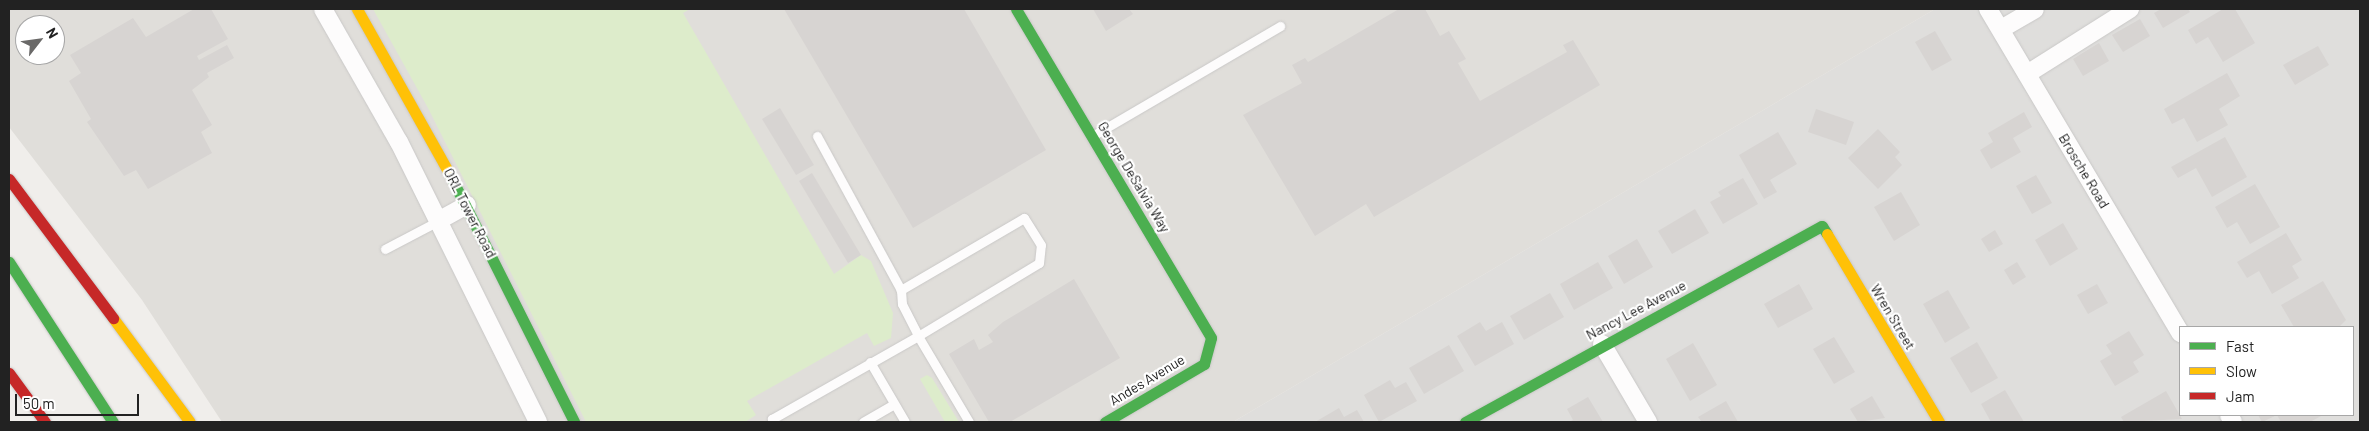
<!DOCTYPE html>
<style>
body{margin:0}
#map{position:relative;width:2369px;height:431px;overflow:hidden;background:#f0eeeb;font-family:Barlow,sans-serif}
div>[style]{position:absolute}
.residential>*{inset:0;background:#dfdedc}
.airport>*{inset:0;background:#e0deda}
.grass>*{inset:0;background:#ddeccb}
.building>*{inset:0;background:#d7d4d2}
.roads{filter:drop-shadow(0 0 1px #c9c8c7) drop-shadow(0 0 1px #c9c8c7)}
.lane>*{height:9px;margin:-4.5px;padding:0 4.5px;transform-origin:4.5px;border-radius:4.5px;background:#fdfcfc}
.street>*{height:18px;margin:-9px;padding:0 9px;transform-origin:9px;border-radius:9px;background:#fdfcfc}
.fast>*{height:11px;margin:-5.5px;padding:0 5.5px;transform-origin:5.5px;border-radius:5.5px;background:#4caf50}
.slow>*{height:11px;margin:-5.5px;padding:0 5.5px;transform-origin:5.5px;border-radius:5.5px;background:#ffc107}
.jam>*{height:11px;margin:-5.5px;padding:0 5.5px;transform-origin:5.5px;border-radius:5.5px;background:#c62828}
span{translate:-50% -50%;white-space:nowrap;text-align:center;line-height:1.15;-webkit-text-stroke:4.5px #fff;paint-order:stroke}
.street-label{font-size:14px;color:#222}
.frame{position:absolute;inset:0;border:10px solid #222;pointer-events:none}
.legend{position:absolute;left:2179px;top:326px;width:175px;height:90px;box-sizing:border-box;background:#fff;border:1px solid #a7a7a7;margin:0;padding:6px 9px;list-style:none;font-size:15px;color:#222}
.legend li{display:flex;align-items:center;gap:10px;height:25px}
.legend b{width:25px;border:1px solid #a7a7a7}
.north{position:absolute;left:15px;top:15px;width:50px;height:50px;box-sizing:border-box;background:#fff;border:1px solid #a7a7a7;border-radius:50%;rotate:60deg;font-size:14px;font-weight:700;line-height:20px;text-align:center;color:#222}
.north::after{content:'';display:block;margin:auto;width:18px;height:22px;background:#6a6968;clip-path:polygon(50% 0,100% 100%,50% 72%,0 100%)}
.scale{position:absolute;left:15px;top:394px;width:124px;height:22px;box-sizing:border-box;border:2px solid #222;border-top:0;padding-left:6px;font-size:15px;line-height:18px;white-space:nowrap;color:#222;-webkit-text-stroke:4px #fff;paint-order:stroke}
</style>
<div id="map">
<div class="residential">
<i style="clip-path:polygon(evenodd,1935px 9px,2360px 9px,2360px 422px,1233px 422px,1935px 9px,2180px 327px,2353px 327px,2353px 415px,2180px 415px,2180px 327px)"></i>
</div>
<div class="airport">
<i style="clip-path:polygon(evenodd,9px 9px,1935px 9px,1233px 422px,222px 422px,142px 300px,9px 127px,9px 9px,25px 25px,55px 25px,55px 55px,25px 55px,25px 25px)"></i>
</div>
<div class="grass">
<i style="clip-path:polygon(373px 9px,690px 9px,683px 13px,834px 274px,861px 255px,871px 261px,893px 313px,891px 338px,874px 346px,867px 333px,747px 401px,756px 415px,745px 422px,586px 422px,428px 108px)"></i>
<i style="clip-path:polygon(927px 375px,932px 378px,959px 422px,945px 422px,920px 379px)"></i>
</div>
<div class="building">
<i style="clip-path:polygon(194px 9px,211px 9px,228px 39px,197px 56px,199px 60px,227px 45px,234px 58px,207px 73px,209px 77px,192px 90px,212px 125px,201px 132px,212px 153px,148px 189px,136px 170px,124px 176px,87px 122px,91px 119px,69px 81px,81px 73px,70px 55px,133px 18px,146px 37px)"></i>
<i style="clip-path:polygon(784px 9px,964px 9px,1046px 150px,913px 228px)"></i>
<i style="clip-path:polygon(1093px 9px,1129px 9px,1133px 14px,1106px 31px)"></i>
<i style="clip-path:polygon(1399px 9px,1425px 9px,1440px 36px,1449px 31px,1466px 59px,1458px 63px,1480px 101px,1567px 52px,1563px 45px,1573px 40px,1600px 85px,1374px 217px,1366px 204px,1315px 236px,1243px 115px,1302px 83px,1292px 65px,1305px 58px,1308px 62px)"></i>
<i style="clip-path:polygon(2161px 9px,2188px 9px,2190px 12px,2163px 28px,2154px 13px)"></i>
<i style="clip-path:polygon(2223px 9px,2235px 9px,2255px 43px,2223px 62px,2208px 37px,2196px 44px,2188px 30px)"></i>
<i style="clip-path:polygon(2140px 19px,2150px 36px,2123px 52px,2112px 35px)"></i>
<i style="clip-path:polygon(1935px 31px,1952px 60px,1932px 71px,1915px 42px)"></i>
<i style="clip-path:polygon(2099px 43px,2109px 61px,2083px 76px,2073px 59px)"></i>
<i style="clip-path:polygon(2318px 46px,2329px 65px,2295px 85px,2283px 65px)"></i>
<i style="clip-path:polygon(2227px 73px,2240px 96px,2219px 109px,2228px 125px,2197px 142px,2184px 118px,2172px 124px,2164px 109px)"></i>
<i style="clip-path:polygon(780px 108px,814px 165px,796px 175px,762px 119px)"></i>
<i style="clip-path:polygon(1816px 109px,1854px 122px,1846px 145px,1808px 132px)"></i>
<i style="clip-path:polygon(2024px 112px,2032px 127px,2013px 138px,2021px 152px,1991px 169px,1980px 150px,1993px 142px,1988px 133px)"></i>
<i style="clip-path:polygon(1878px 129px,1900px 152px,1895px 157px,1902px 165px,1878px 189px,1848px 158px)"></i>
<i style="clip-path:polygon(1778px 132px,1797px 164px,1770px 180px,1777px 192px,1764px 199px,1739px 155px)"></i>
<i style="clip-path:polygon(2225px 137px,2247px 177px,2212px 197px,2196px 168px,2178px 178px,2171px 167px)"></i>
<i style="clip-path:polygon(812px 173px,861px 255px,848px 263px,799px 181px)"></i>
<i style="clip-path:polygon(2036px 175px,2052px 203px,2032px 214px,2016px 186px)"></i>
<i style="clip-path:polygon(1743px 178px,1758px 204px,1723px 224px,1710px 202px,1721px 196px,1718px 192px)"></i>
<i style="clip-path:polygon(2255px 184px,2280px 227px,2250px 244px,2237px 222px,2227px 228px,2215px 207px)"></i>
<i style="clip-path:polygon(1901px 192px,1920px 225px,1894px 241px,1874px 207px)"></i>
<i style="clip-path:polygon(1695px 209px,1709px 233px,1672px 254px,1658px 231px)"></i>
<i style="clip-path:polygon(2063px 223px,2078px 249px,2050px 266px,2035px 240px)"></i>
<i style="clip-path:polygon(1995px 230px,2003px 244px,1989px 252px,1981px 239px)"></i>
<i style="clip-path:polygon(2286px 233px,2302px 260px,2292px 266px,2299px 278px,2272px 294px,2259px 271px,2247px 278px,2237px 262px)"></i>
<i style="clip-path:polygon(1637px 239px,1653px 267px,1624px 284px,1608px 256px)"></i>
<i style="clip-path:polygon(1598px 262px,1613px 288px,1574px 310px,1560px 284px)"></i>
<i style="clip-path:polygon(2017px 262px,2026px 277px,2013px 285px,2004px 270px)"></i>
<i style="clip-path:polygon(1074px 279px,1120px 358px,1010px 422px,989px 422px,949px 354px,974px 339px,979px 350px,993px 342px,988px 335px,1003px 322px)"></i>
<i style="clip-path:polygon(2323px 281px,2346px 320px,2339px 327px,2294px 327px,2281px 305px)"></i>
<i style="clip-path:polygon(1799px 284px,1813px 309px,1778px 328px,1764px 304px)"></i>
<i style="clip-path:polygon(2097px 284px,2108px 303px,2088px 314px,2077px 295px)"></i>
<i style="clip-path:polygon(1948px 290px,1970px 328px,1945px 343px,1923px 304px)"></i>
<i style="clip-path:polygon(1550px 293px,1564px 317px,1524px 340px,1510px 316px)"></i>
<i style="clip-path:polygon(1480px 322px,1486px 331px,1502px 322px,1514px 344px,1475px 366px,1457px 336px)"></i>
<i style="clip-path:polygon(2129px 331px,2144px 355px,2133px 362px,2139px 372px,2115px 386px,2100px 361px,2112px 354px,2106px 345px)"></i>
<i style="clip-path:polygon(1834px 337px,1855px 372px,1834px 384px,1813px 349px)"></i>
<i style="clip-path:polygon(1977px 342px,1998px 378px,1971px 393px,1950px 358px)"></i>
<i style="clip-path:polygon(1693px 343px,1717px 385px,1690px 401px,1666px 359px)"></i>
<i style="clip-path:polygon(1449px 345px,1464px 371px,1424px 394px,1409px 368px)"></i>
<i style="clip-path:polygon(1390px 380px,1395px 388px,1406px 382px,1417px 401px,1379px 422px,1364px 395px)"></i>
<i style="clip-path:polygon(2005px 390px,2024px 422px,1991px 422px,1981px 404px)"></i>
<i style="clip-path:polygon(2166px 391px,2182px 419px,2124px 422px,2121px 417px)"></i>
<i style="clip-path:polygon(1872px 396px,1885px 418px,1858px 422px,1850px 409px)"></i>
<i style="clip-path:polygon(1588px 397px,1603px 422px,1569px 422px,1573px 420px,1567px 409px)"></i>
<i style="clip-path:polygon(1726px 401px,1738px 422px,1702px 422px,1698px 417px)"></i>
<i style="clip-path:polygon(1339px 408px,1344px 417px,1357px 410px,1364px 422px,1315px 422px)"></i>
<i style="clip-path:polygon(2258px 415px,2323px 415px,2310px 422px,2281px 422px,2277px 415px,2262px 422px)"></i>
</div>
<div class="roads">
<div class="lane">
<i style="left:817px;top:136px;width:175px;rotate:61.4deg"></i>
<i style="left:1092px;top:136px;width:218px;rotate:-30.3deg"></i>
<i style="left:385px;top:249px;width:60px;rotate:-27.8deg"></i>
<i style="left:870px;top:362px;width:69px;rotate:59.7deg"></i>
<i style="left:774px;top:422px;width:4px;rotate:-124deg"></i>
<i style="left:772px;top:419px;width:168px;rotate:-29.6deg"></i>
<i style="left:918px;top:336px;width:141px;rotate:-31.1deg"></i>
<i style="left:1039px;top:263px;width:18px;rotate:-84deg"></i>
<i style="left:1041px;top:245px;width:32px;rotate:-122deg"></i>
<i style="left:1024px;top:218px;width:143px;rotate:149.7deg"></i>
<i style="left:901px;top:290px;width:14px;rotate:86deg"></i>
<i style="left:902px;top:304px;width:36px;rotate:63deg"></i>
<i style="left:918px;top:336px;width:100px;rotate:59.3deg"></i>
<i style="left:863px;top:422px;width:36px;rotate:-30deg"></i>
</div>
<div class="street">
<i style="left:323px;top:9px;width:153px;rotate:60.3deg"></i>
<i style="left:399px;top:142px;width:313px;rotate:63.6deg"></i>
<i style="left:1988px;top:9px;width:377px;rotate:59.3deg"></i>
<i style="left:2001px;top:29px;width:39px;rotate:-30deg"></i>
<i style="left:2027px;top:74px;width:122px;rotate:-32.3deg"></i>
<i style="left:438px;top:221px;width:33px;rotate:-29deg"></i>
<i style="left:1602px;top:344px;width:91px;rotate:59.5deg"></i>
<i style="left:2229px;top:415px;width:8px;rotate:60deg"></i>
</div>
<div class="fast">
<i style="left:1016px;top:9px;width:382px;rotate:59.3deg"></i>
<i style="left:1211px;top:338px;width:27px;rotate:105deg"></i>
<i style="left:1204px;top:364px;width:115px;rotate:149.6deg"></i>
<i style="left:449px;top:173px;width:279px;rotate:63.3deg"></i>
<i style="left:9px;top:262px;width:191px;rotate:57deg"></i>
<i style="left:1465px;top:422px;width:407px;rotate:-28.8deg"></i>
<i style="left:1822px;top:226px;width:9px;rotate:58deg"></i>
</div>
<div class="slow">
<i style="left:357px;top:9px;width:188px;rotate:60.7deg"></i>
<i style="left:1827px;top:234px;width:219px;rotate:59.2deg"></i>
<i style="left:113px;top:318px;width:129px;rotate:53.5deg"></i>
</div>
<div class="jam">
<i style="left:9px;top:179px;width:174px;rotate:53.2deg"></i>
<i style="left:9px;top:373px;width:61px;rotate:53.7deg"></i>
</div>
</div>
<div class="street-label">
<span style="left:2084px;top:171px;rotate:59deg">Brosche Road</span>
<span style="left:1134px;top:177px;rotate:59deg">George DeSalvia Way</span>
<span style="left:470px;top:213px;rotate:63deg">ORL Tower Road</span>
<span style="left:1636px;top:310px;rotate:-28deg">Nancy Lee Avenue</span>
<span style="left:1893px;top:317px;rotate:59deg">Wren Street</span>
<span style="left:1147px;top:380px;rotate:-31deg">Andes Avenue</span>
</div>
<div class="frame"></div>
<ul class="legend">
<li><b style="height:6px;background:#4caf50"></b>Fast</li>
<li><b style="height:6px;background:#ffc107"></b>Slow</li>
<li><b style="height:6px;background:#c62828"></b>Jam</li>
</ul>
<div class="north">N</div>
<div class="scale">50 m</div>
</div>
